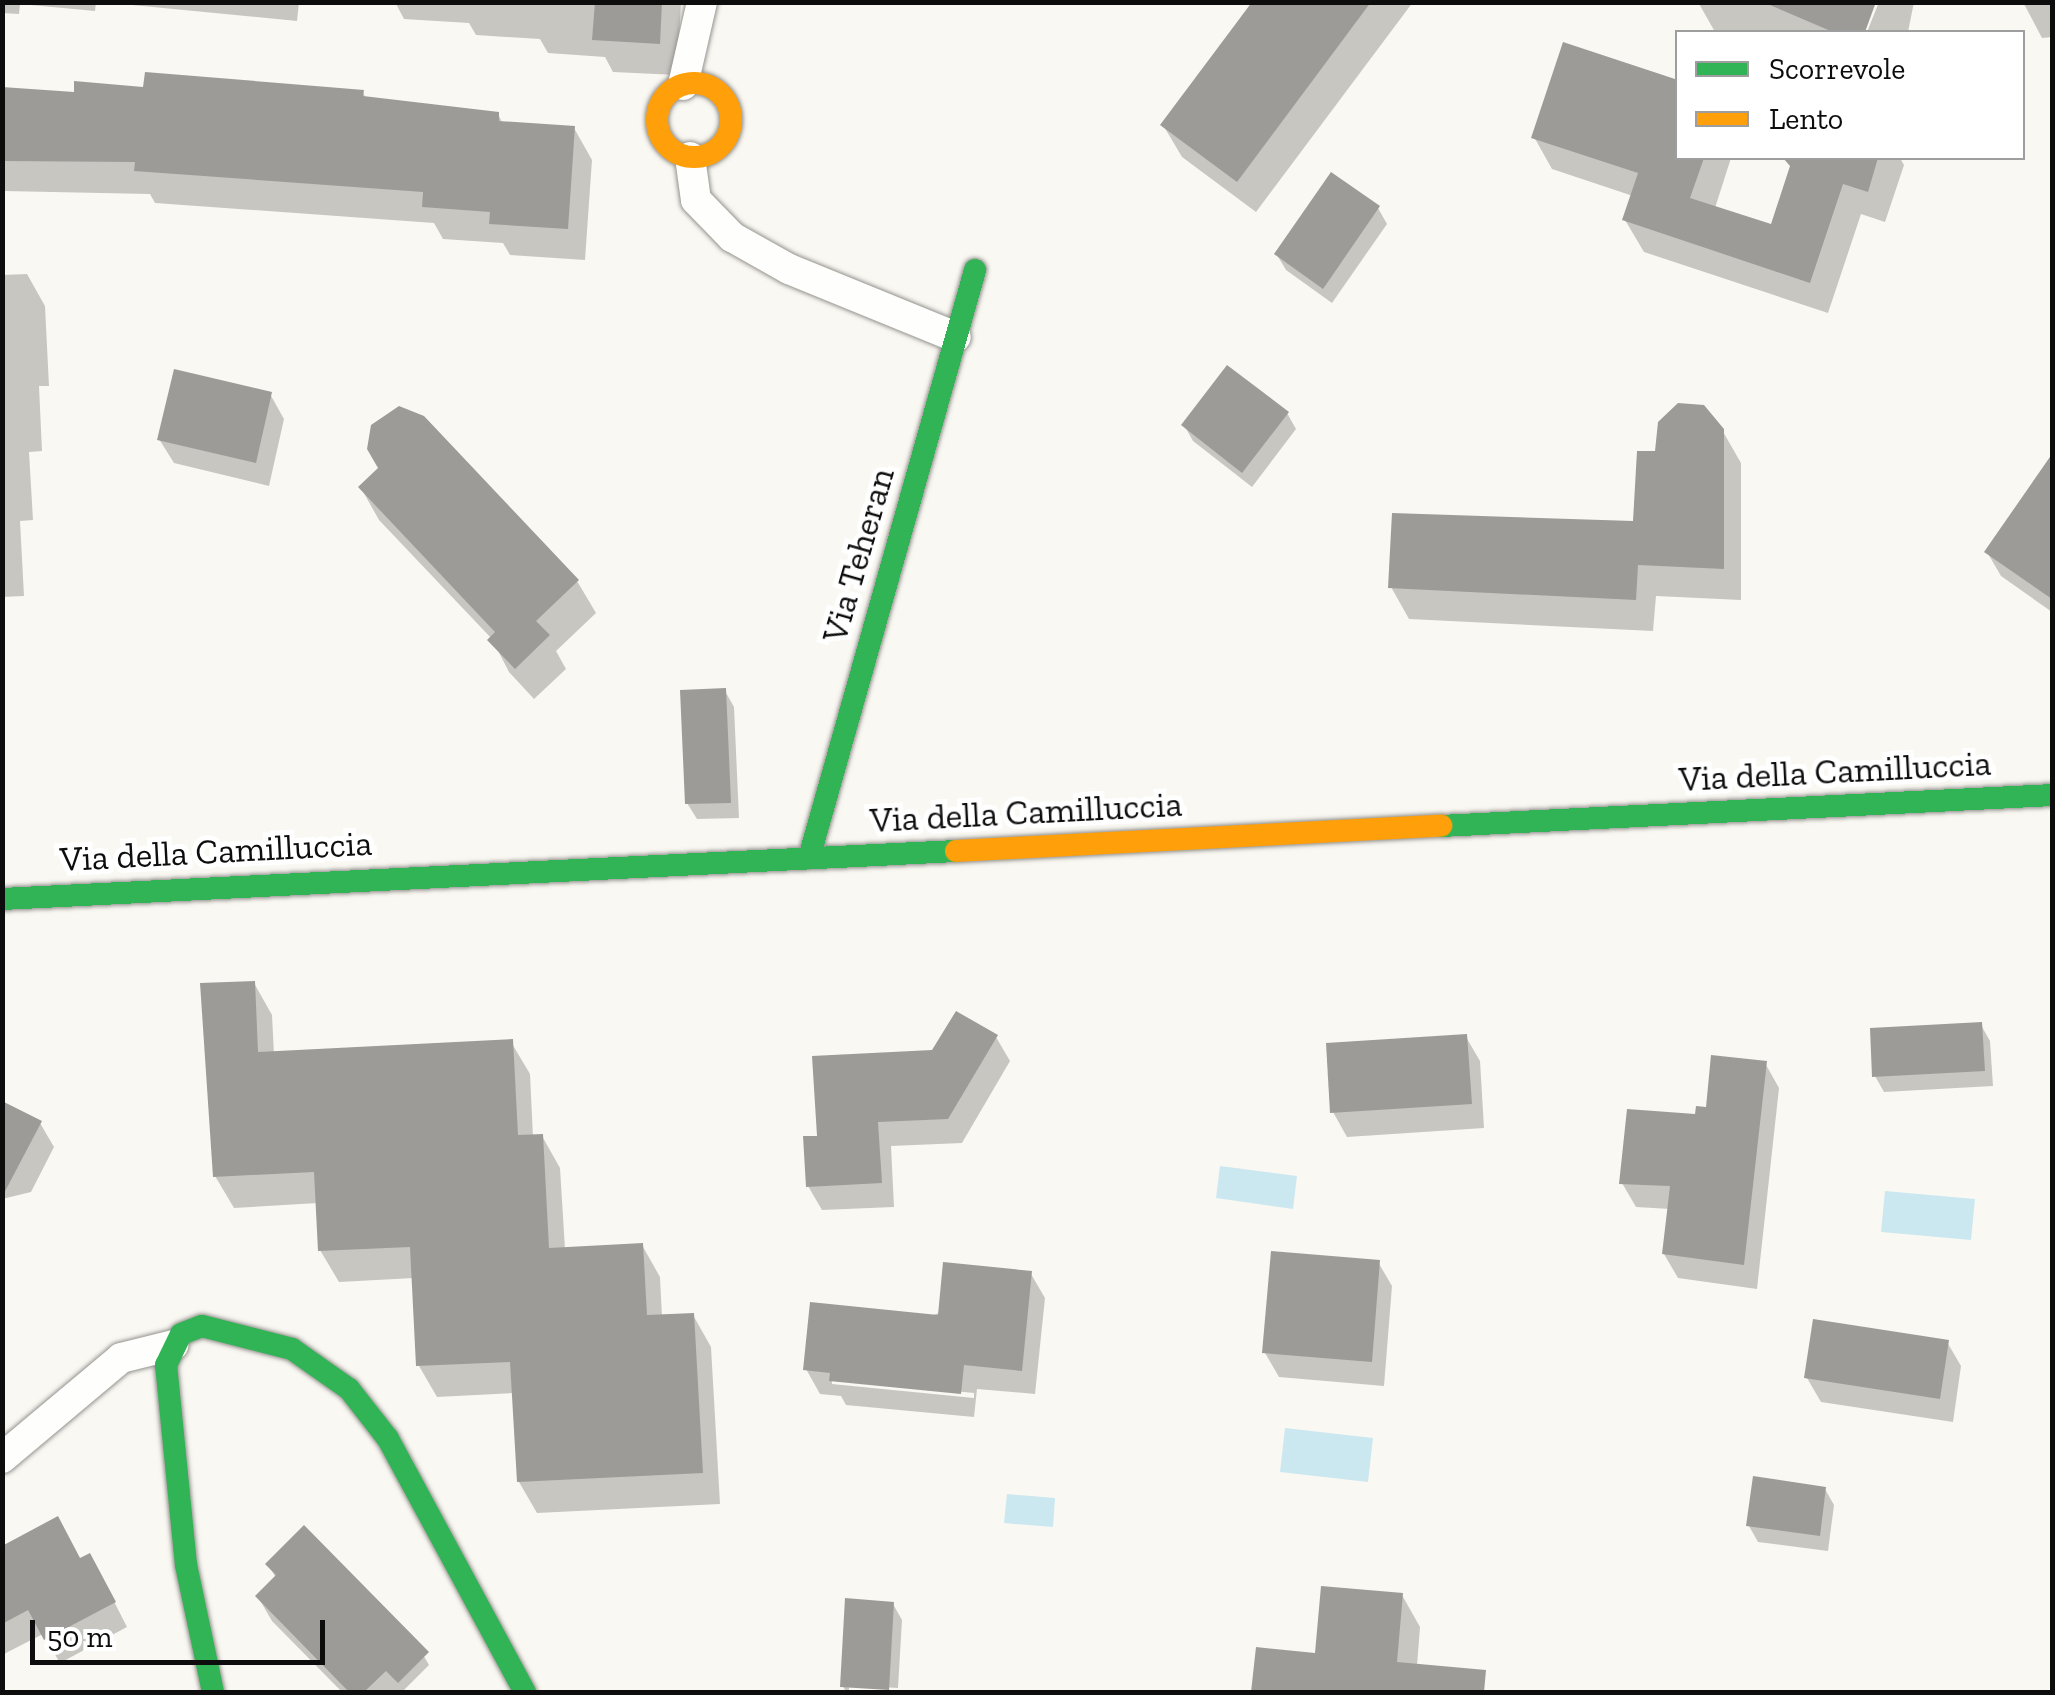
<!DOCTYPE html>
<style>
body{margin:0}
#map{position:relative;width:2055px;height:1695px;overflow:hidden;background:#faf8f2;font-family:"Zilla Slab",serif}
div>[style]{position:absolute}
.water>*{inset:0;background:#cbe8f1}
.shadow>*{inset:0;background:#0003}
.building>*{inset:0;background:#9d9b98}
.roads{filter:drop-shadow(0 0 2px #949390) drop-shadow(0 0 2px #949390)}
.street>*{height:30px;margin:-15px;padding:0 15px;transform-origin:15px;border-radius:15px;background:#fefefd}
.fast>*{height:22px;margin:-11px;padding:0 11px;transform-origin:11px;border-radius:11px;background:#30b455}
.slow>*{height:22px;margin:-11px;padding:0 11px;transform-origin:11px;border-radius:11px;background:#ff9f0a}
.slow>.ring{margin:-11px;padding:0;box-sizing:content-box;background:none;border:22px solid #ff9f0a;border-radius:50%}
span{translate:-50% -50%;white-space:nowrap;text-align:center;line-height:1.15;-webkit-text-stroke:10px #fff;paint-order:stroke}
.street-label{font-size:35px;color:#0d0d0d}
.frame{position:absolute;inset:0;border:5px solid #0d0d0d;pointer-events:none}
.legend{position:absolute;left:1675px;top:30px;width:350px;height:130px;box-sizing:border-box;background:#fff;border:2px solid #9e9e9e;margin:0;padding:12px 18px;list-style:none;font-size:30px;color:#0d0d0d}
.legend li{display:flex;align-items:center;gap:20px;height:50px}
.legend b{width:50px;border:2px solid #9e9e9e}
.scale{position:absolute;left:30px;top:1620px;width:295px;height:45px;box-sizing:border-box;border:5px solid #0d0d0d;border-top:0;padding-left:12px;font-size:30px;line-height:35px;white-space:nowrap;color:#0d0d0d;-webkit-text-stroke:8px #fff;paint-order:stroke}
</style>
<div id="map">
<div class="water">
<i style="clip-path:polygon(1220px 1166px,1297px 1176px,1293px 1209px,1216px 1198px)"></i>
<i style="clip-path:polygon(1885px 1191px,1975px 1199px,1971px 1240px,1881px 1232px)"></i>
<i style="clip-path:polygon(1285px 1428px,1373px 1438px,1368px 1482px,1280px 1472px)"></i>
<i style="clip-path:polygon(1007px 1494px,1055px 1498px,1053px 1527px,1004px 1523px)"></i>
</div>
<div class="shadow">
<i style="clip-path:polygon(2px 2px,96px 2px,95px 11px,20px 4px,19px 14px,2px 13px)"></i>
<i style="clip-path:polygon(101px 2px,299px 2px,297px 21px)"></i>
<i style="clip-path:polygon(395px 2px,681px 2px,677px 75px,613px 72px,605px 57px,548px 53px,540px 39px,476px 35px,469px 23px,404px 19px)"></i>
<i style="clip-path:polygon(1313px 2px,1413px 2px,1256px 212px,1182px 157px,1163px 125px)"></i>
<i style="clip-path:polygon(1698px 2px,1874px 2px,1862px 32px,1715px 32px)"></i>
<i style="clip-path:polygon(1879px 2px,1914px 2px,1908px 32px,1867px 32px)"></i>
<i style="clip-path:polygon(2023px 2px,2052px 2px,2052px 37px,2042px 38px)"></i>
<i style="clip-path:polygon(145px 90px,363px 92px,366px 99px,498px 114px,503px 124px,574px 128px,592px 160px,585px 260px,510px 255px,503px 243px,443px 239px,434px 223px,155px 203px,150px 194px,3px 191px,2px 198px,2px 105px)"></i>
<i style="clip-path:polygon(1534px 137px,1678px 158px,1731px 158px,1715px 208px,1772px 227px,1795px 158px,1900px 158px,1904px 165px,1885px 222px,1861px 214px,1828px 313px,1644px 252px,1625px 220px,1633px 196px,1552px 169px)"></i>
<i style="clip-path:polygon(1378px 208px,1387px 224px,1332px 303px,1286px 270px,1277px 255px)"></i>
<i style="clip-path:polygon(27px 274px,45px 306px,49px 386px,39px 386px,42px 451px,29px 452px,33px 520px,20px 521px,24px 596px,2px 597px,2px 275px)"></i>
<i style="clip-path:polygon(270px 394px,284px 419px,269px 486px,174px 463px,159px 439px)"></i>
<i style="clip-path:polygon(1287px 413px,1296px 429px,1252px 487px,1193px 441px,1184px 425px)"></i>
<i style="clip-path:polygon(1722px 430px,1741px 463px,1741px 600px,1656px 596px,1653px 631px,1409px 619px,1391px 587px,1635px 524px,1658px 454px)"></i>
<i style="clip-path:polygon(381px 469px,577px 581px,596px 613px,556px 651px,566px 669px,534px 699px,509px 672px,492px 639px,379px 520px,361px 488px)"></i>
<i style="clip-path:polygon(2045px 470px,2052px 475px,2052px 612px,2001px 576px,1987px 552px)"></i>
<i style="clip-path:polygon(725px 691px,734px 707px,739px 818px,697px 819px,687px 803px)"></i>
<i style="clip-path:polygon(254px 983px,272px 1015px,274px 1054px,511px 1042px,530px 1074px,533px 1137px,542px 1136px,560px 1168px,565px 1249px,642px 1245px,660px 1277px,662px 1317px,693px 1315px,711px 1347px,720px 1504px,537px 1513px,519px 1482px,514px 1393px,437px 1397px,419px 1366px,414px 1278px,339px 1282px,320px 1250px,318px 1203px,234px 1208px,215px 1176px)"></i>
<i style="clip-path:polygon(1981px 1025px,1990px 1041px,1993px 1086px,1884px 1092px,1875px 1076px)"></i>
<i style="clip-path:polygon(996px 1037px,1010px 1061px,962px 1143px,891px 1146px,894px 1207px,822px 1210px,808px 1186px,819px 1138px,934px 1053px)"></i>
<i style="clip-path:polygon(1466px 1037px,1480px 1061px,1484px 1128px,1347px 1137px,1333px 1112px)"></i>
<i style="clip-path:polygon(1765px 1063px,1779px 1088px,1757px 1289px,1678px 1278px,1664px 1254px,1670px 1209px,1636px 1207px,1622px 1183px)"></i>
<i style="clip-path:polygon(2px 1104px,40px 1123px,54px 1147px,31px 1192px,2px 1199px)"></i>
<i style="clip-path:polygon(1378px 1262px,1392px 1286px,1384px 1386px,1279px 1377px,1265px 1353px)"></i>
<i style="clip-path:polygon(evenodd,1031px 1274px,1045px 1298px,1035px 1394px,977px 1389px,974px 1417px,846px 1405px,841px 1396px,820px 1394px,806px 1369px,1031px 1274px,832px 1379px,974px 1393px,974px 1398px,832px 1384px,832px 1379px)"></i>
<i style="clip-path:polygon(1947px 1342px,1961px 1366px,1953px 1422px,1821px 1402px,1807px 1378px)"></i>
<i style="clip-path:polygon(1825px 1489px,1834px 1505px,1828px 1551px,1758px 1542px,1749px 1526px)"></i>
<i style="clip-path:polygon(2px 1549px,80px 1561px,103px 1580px,127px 1627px,60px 1663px,43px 1634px,2px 1655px)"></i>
<i style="clip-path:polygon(268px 1564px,415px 1641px,429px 1665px,402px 1692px,342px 1692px,272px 1621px,258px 1597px,276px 1578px)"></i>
<i style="clip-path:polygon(1402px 1595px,1420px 1627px,1417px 1666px,1458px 1670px,1471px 1692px,1254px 1692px,1258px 1650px,1317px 1656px)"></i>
<i style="clip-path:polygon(893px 1604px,902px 1620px,898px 1688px,849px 1685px,849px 1690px,897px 1692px,846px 1692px,843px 1686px)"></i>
</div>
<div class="building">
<i style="clip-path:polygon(595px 2px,662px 2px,660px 44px,592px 40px)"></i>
<i style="clip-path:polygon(1252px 2px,1371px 2px,1237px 182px,1160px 125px)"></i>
<i style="clip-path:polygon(1763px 2px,1876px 2px,1865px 32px,1833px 32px)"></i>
<i style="clip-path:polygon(1563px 42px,1678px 80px,1678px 158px,1704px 158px,1690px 198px,1771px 224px,1790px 166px,1783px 158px,1878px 158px,1868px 192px,1843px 184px,1810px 283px,1622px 220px,1638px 173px,1531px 138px)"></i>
<i style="clip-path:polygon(145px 72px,364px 90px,363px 96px,499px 112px,499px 121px,575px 126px,568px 229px,489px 224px,490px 212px,422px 207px,423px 192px,134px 171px,135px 162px,2px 161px,2px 87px,74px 92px,74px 81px,143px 87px)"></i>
<i style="clip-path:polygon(1331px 172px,1380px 206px,1323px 289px,1274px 254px)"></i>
<i style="clip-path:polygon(1227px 365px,1289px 412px,1242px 473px,1181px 425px)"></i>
<i style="clip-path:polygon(174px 369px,272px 392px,256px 463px,157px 440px)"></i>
<i style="clip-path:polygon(1678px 403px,1704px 405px,1724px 429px,1724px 569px,1638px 565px,1636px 600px,1388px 588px,1392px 513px,1633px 521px,1637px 451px,1655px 451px,1658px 422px)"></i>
<i style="clip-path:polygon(399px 406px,424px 416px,579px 580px,536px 621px,550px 635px,515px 669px,487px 640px,495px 632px,358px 487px,378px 468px,367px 449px,371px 425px)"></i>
<i style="clip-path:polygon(2052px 454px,2052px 599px,1984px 552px)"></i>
<i style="clip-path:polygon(726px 688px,731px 803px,685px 804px,680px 690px)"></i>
<i style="clip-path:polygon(255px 981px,258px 1052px,513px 1039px,518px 1135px,543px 1134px,549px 1248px,643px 1243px,647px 1315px,694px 1313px,703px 1473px,517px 1482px,510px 1362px,416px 1366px,410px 1247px,318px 1251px,314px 1172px,213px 1177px,200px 983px)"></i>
<i style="clip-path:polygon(956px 1011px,998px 1035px,948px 1119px,878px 1122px,882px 1183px,806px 1187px,803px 1136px,817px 1136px,812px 1056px,932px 1050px)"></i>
<i style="clip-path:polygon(1982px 1022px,1985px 1071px,1872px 1077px,1870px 1028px)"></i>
<i style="clip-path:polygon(1467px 1034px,1472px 1104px,1330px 1113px,1326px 1043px)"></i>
<i style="clip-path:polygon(1711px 1055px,1767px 1061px,1744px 1265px,1662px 1254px,1670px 1186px,1619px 1184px,1627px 1109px,1695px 1114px,1696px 1106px,1706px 1107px)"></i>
<i style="clip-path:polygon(2px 1101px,42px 1121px,2px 1197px)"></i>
<i style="clip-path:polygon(1271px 1251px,1380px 1260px,1372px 1362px,1262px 1353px)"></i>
<i style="clip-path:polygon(943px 1262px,1032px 1271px,1022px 1371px,964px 1365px,961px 1394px,829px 1381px,830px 1373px,803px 1370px,810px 1302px,938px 1315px)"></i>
<i style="clip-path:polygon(1813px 1319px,1949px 1340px,1940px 1399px,1804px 1378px)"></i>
<i style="clip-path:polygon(1753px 1476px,1826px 1487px,1820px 1536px,1746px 1526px)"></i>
<i style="clip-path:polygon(58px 1516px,80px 1558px,90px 1553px,116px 1602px,44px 1640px,28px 1610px,2px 1624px,2px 1546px)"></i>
<i style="clip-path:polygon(304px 1525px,429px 1652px,398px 1683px,386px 1671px,364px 1692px,349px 1692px,255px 1596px,276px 1575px,265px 1564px)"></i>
<i style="clip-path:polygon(1321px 1586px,1403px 1593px,1397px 1662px,1486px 1670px,1484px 1692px,1251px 1692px,1256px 1647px,1315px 1653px)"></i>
<i style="clip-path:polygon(845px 1598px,894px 1602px,889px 1690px,840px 1687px)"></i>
</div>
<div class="roads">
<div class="street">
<i style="left:683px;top:85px;width:85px;rotate:-77.1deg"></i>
<i style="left:690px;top:157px;width:43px;rotate:82.1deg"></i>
<i style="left:696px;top:200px;width:52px;rotate:45.8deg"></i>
<i style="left:732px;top:237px;width:65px;rotate:29.3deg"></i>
<i style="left:789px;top:269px;width:180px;rotate:22.2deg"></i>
<i style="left:2px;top:1458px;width:155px;rotate:-40deg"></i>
<i style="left:121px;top:1358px;width:54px;rotate:-14deg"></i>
</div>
<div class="fast">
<i style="left:1441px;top:826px;width:612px;rotate:-2.9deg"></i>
<i style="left:809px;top:858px;width:611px;rotate:-74.23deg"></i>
<i style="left:2px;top:899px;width:955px;rotate:-2.88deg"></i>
<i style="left:213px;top:1692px;width:130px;rotate:-102deg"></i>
<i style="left:186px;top:1565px;width:201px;rotate:-95.7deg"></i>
<i style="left:166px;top:1365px;width:34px;rotate:-64deg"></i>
<i style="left:181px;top:1334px;width:22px;rotate:-21deg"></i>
<i style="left:202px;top:1326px;width:93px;rotate:14.3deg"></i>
<i style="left:292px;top:1349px;width:70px;rotate:35.1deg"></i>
<i style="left:349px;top:1389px;width:63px;rotate:52deg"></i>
<i style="left:388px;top:1439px;width:288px;rotate:61.6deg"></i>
</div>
<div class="slow">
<i class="ring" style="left:657px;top:83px;width:52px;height:52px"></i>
<i style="left:956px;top:851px;width:486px;rotate:-3deg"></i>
</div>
</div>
<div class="street-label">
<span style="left:858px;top:555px;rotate:-74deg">Via Teheran</span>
<span style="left:1835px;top:771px;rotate:-3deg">Via della Camilluccia</span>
<span style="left:1026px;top:812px;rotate:-3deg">Via della Camilluccia</span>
<span style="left:216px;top:851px;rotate:-3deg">Via della Camilluccia</span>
</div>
<div class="frame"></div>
<ul class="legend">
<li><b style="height:12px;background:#30b455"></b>Scorrevole</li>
<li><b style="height:12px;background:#ff9f0a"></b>Lento</li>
</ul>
<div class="scale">50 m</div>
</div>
